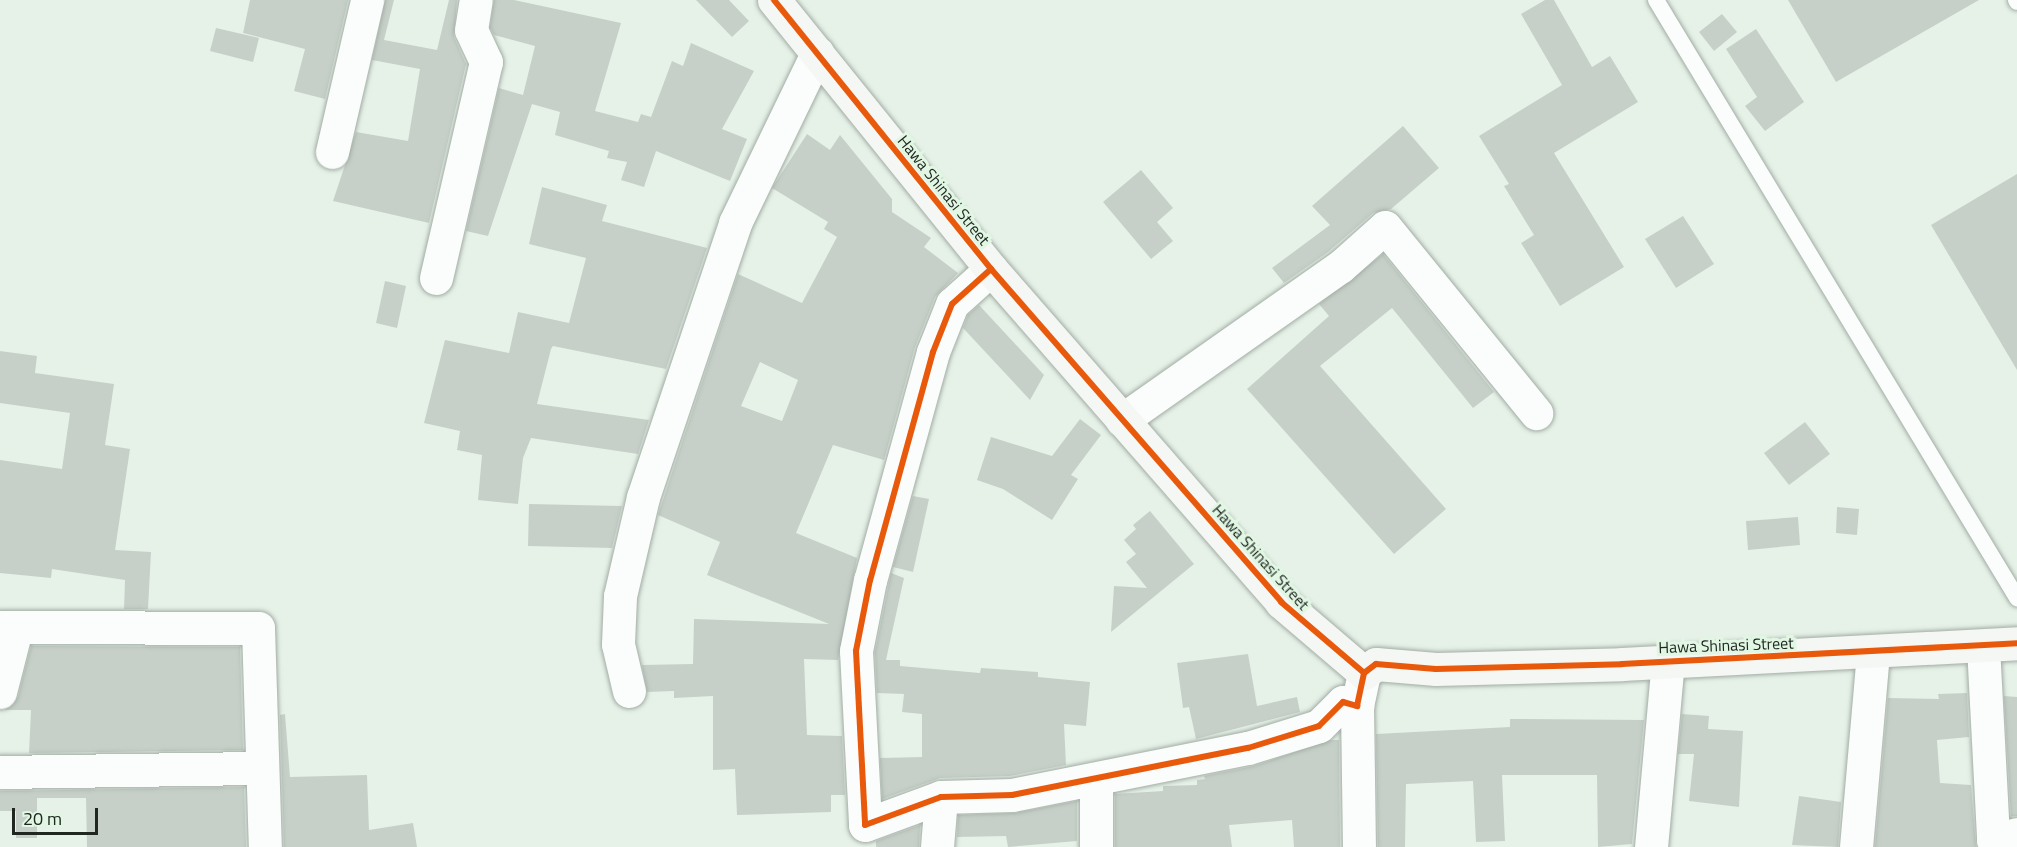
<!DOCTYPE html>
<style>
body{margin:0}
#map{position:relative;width:2017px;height:847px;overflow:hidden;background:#e6f2e8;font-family:"Titillium Web",sans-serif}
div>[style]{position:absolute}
.building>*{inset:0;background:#c6d0c8}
.roads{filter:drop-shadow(0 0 2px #a2aca4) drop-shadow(0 0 2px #a2aca4)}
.lane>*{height:16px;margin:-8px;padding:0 8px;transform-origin:8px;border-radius:8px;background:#fbfdfc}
.street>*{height:33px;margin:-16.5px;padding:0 16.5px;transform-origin:16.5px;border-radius:16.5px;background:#fbfdfc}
.secondary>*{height:33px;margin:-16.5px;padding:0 16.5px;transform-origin:16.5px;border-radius:16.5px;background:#f4f7f4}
.cycleway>*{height:6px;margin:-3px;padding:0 3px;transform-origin:3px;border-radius:3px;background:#e8590c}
span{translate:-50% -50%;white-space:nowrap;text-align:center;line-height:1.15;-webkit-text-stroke:6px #e1f7e4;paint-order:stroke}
.street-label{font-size:16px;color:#202721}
.scale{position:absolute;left:12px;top:808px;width:86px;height:27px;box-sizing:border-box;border:3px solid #202721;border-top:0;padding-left:8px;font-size:18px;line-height:21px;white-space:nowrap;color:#202721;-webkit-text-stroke:4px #e1f7e4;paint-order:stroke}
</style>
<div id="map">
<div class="building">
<i style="clip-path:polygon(250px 0,348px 0,325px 99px,294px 91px,305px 49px,243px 33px)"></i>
<i style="clip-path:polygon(385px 0,394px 0,384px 40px,437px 50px,449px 0,457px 0,454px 37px,466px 64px,429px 223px,333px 201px,356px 132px,408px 141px,420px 69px,372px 60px)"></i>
<i style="clip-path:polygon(494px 0,514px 0,621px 23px,595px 111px,638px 122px,641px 114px,651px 117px,672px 61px,683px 66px,691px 43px,754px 71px,722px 129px,747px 139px,730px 181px,656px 151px,644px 187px,621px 180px,627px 162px,607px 158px,609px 151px,555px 135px,560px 112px,532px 104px,488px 236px,466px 231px,499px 88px,523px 95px,535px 46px,494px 35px,490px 27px)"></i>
<i style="clip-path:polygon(696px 0,729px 0,749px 21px,732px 37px)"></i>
<i style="clip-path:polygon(1545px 0,1554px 0,1592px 67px,1610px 56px,1638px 102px,1554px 153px,1624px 267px,1560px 306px,1521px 243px,1534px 235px,1504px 186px,1509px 184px,1479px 136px,1562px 85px,1521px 14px)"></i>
<i style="clip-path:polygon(1788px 0,1979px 0,1836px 82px)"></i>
<i style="clip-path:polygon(1722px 14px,1737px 32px,1714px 51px,1699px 32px)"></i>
<i style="clip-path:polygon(216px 28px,259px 38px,253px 62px,210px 51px)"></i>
<i style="clip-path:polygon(1756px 29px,1804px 102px,1765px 131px,1745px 106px,1757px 97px,1726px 49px)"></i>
<i style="clip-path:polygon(1403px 126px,1439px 168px,1391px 209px,1373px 213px,1328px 252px,1284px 283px,1272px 268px,1330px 225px,1312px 206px)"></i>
<i style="clip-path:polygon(evenodd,807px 134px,830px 150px,840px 135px,892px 199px,892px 212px,931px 238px,924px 247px,958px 273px,935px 297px,915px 347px,884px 460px,833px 445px,796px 533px,857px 558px,838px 660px,804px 659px,807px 735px,842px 736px,845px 795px,831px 795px,831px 812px,737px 815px,735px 769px,713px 770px,713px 696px,674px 698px,674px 691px,647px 692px,642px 665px,693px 664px,694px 619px,829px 624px,707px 575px,720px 542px,658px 515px,738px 274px,802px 303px,837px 237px,824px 229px,828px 222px,772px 188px,807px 134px,760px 362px,798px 380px,782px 421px,741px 406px,760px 362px)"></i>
<i style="clip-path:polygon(1141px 170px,1173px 208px,1157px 222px,1173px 241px,1151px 259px,1103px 202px)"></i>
<i style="clip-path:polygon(2017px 174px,2017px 370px,1931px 225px)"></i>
<i style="clip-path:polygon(542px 187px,607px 205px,602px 221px,707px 248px,666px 369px,553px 346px,551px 349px,537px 404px,649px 420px,638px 454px,531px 438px,523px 458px,518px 504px,478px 500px,482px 455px,457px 450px,460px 431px,424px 423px,445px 340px,509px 353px,518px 312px,569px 323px,586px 258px,529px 244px)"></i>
<i style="clip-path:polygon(1683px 216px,1714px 264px,1676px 288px,1645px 239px)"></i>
<i style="clip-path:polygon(1383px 254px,1494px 392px,1473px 408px,1392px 308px,1320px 366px,1446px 509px,1394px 554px,1247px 389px,1329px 316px,1319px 304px)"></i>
<i style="clip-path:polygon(385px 281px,406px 286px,397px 328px,376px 323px)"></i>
<i style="clip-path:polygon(979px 305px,1044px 375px,1030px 400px,963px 328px,968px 315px)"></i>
<i style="clip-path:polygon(0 351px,37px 356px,35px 373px,114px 384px,105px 445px,130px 449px,115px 550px,151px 552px,148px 609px,124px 609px,125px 580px,52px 569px,51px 578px,0 573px,0 460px,62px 469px,70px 413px,0 403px)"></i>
<i style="clip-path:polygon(1080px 419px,1101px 435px,1071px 475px,1078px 479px,1052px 520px,1003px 489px,977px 480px,991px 437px,1052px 456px)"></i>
<i style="clip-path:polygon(1805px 422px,1830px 454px,1789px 485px,1764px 453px)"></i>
<i style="clip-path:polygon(913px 496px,929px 499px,913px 572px,893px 567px)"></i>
<i style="clip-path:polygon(529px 504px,622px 506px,612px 548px,528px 546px)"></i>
<i style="clip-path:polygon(1837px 507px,1859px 509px,1857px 535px,1836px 533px)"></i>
<i style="clip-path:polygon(1150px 511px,1194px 564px,1111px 632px,1114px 586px,1147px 588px,1126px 562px,1136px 554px,1124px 540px,1136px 529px,1133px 525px)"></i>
<i style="clip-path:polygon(1798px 517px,1800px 545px,1748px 550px,1746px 521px)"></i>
<i style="clip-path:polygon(891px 573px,904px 578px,886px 660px,900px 660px,900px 666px,980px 673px,981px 668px,1038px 672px,1038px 677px,1090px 682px,1086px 726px,1064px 724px,1066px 765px,1010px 776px,940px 778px,882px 799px,880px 758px,922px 757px,922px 714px,902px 712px,904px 694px,877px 693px,875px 652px)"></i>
<i style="clip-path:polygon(31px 646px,240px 647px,243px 750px,29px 753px,31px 710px,5px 710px,18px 697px)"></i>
<i style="clip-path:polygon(1248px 654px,1257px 706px,1297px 697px,1300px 712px,1196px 739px,1189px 707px,1183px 708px,1177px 663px)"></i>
<i style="clip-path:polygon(1967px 693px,1969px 737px,1937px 740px,1940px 783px,1971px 785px,1976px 847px,1875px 847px,1888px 698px,1939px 699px,1938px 694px)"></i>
<i style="clip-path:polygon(2004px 696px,2017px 697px,2017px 816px,2011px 816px)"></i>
<i style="clip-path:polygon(285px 714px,290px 777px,367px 775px,369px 830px,413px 823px,417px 847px,284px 847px,280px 715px)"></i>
<i style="clip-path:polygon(1682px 714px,1709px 716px,1708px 729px,1743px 731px,1739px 807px,1689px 801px,1694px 754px,1678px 754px)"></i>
<i style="clip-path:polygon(1510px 719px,1644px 720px,1632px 844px,1598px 847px,1597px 775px,1502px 775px,1505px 841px,1476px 842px,1473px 781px,1406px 784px,1405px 847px,1378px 847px,1376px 734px,1510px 727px)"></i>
<i style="clip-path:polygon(1331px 740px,1339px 740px,1340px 847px,1294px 847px,1292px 820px,1229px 825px,1232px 847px,1115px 847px,1115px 794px,1163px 791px,1163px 786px,1197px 785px,1197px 780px,1205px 779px,1204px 776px,1254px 766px)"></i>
<i style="clip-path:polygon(244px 787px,246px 847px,87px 847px,86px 798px,37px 798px,37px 838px,16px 838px,16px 811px,0 811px,0 791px)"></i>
<i style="clip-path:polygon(1799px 796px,1841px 802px,1838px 847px,1792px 845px)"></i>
<i style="clip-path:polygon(1077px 801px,1077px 841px,1008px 847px,1006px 836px,957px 837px,958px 815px,1015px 813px)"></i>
<i style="clip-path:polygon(920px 825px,919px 847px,876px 847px,876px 841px)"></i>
</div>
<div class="roads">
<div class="lane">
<i style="left:1656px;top:0;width:699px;rotate:58.88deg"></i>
<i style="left:2016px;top:0;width:2px;rotate:63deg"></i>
</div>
<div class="street">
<i style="left:332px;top:152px;width:156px;rotate:-77deg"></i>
<i style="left:991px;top:269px;width:52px;rotate:138.1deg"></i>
<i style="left:952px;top:304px;width:52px;rotate:111.6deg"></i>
<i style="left:933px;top:352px;width:237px;rotate:105.4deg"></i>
<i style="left:870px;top:580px;width:72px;rotate:101.2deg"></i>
<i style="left:856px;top:651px;width:174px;rotate:87deg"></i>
<i style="left:865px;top:825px;width:81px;rotate:-20.2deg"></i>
<i style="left:941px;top:797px;width:71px;rotate:-1.6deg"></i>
<i style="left:1012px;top:795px;width:241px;rotate:-11.3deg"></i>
<i style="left:1248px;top:748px;width:74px;rotate:-17.2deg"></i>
<i style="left:1319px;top:726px;width:34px;rotate:-45deg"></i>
<i style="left:1343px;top:702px;width:15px;rotate:16deg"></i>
<i style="left:1357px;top:706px;width:34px;rotate:-78deg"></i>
<i style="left:436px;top:278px;width:222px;rotate:-77deg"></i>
<i style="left:486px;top:62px;width:35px;rotate:-115deg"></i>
<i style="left:471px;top:30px;width:30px;rotate:-81deg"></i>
<i style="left:1122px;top:420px;width:266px;rotate:-35.1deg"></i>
<i style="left:1340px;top:267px;width:60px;rotate:-41.6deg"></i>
<i style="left:1385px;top:227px;width:240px;rotate:50.9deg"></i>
<i style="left:0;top:627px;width:258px;rotate:0.2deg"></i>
<i style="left:258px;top:628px;width:219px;rotate:88.2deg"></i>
<i style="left:1983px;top:646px;width:194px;rotate:87deg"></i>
<i style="left:1993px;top:840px;width:25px;rotate:-14deg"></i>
<i style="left:629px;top:691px;width:48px;rotate:-103.2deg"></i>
<i style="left:618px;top:644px;width:48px;rotate:-87.6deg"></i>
<i style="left:620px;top:596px;width:102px;rotate:-76.9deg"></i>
<i style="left:643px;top:497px;width:289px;rotate:-71.4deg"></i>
<i style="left:735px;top:223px;width:189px;rotate:-64.2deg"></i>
<i style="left:0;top:692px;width:65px;rotate:-75.7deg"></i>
<i style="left:1357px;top:706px;width:141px;rotate:89.2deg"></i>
<i style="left:0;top:772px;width:261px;rotate:-0.9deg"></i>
<i style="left:1096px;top:781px;width:66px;rotate:90deg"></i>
<i style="left:937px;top:847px;width:50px;rotate:-85.4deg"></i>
<i style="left:1651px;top:847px;width:187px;rotate:-84.8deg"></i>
<i style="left:1856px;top:847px;width:195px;rotate:-85deg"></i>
</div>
<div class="secondary">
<i style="left:774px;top:0;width:346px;rotate:51.1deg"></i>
<i style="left:991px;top:269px;width:442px;rotate:48.9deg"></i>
<i style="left:1281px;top:602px;width:109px;rotate:40.5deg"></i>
<i style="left:1364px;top:673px;width:15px;rotate:-37deg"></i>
<i style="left:1376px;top:664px;width:60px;rotate:4.8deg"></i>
<i style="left:1436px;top:669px;width:186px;rotate:-1.5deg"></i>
<i style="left:1622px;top:664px;width:396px;rotate:-3deg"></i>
</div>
</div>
<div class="cycleway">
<i style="left:774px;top:0;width:346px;rotate:51.1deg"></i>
<i style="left:991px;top:269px;width:442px;rotate:48.9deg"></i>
<i style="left:1281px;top:602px;width:109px;rotate:40.5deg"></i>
<i style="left:1364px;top:673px;width:15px;rotate:-37deg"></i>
<i style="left:1376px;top:664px;width:60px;rotate:4.8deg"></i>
<i style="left:1436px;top:669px;width:186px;rotate:-1.5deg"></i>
<i style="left:1622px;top:664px;width:396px;rotate:-3deg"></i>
<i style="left:991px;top:269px;width:52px;rotate:138.1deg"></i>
<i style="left:952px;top:304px;width:52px;rotate:111.6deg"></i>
<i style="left:933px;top:352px;width:237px;rotate:105.4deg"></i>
<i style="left:870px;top:580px;width:72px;rotate:101.2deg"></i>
<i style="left:856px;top:651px;width:174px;rotate:87deg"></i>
<i style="left:865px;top:825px;width:81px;rotate:-20.2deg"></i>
<i style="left:941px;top:797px;width:71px;rotate:-1.6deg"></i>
<i style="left:1012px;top:795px;width:241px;rotate:-11.3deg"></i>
<i style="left:1248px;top:748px;width:74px;rotate:-17.2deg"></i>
<i style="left:1319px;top:726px;width:34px;rotate:-45deg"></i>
<i style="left:1343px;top:702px;width:15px;rotate:16deg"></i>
<i style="left:1357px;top:706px;width:34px;rotate:-78deg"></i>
</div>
<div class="street-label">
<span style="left:944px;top:190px;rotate:51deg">Hawa Shinasi Street</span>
<span style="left:1261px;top:557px;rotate:48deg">Hawa Shinasi Street</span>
<span style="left:1726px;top:645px;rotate:-2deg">Hawa Shinasi Street</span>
</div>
<div class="scale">20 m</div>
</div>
